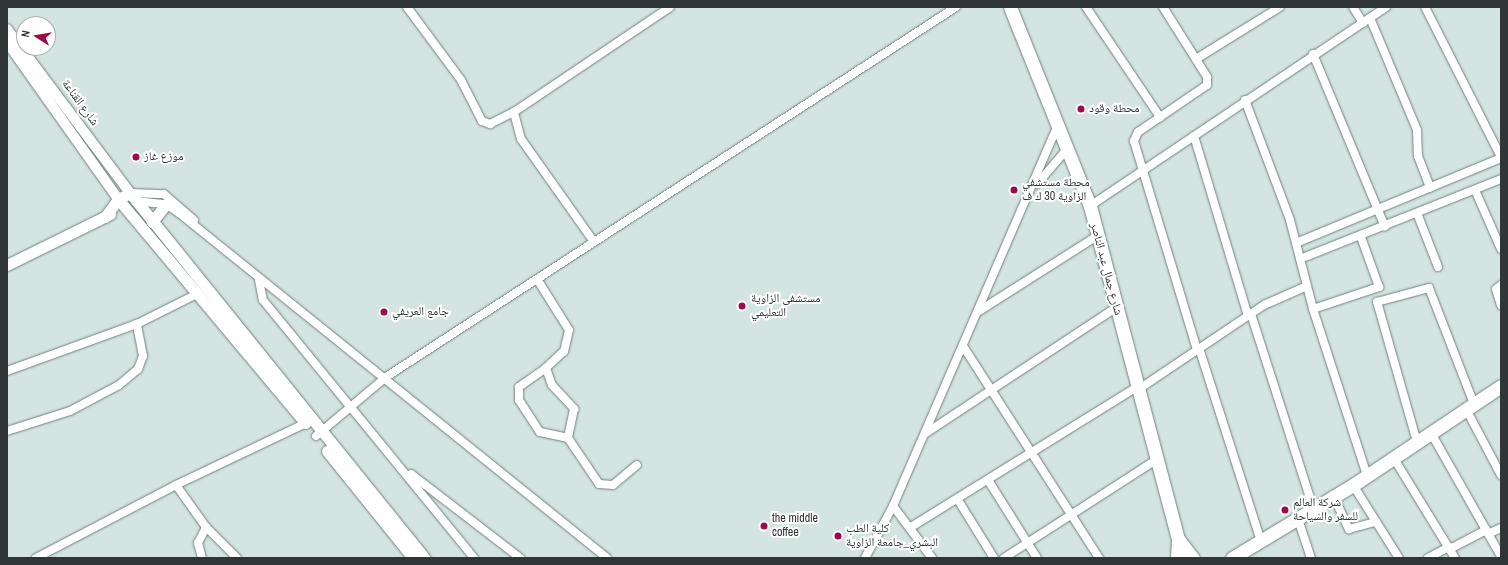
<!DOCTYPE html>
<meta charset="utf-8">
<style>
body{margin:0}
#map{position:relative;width:1508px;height:565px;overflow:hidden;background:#d3e4e1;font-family:"Archivo Narrow","Noto Naskh Arabic",sans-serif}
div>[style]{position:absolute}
.roads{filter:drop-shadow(0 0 1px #73827f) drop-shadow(0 0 1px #73827f)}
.minor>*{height:8px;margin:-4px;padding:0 4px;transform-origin:4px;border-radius:4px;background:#fff}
.tertiary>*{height:10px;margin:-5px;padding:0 5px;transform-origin:5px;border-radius:5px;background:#fff}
.secondary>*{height:11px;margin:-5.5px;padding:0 5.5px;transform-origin:5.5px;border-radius:5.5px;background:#fff}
.primary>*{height:13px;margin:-6.5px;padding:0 6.5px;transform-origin:6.5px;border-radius:6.5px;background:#fff}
.dots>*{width:11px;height:11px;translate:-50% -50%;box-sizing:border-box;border:2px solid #fff;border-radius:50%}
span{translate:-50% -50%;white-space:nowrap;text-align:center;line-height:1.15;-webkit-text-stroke:4px #fff;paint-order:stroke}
.street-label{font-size:12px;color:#303635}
.poi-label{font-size:12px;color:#303635}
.left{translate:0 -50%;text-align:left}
.frame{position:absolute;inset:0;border:8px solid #303635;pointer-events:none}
.north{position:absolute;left:16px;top:16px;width:40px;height:40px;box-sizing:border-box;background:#fff;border:1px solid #acafae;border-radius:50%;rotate:282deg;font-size:11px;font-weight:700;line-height:16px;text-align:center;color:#303635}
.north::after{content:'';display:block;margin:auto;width:14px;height:18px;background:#a0084b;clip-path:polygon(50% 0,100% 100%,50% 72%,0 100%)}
</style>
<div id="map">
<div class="roads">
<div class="minor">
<i style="left:407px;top:7px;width:91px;rotate:53.5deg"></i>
<i style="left:461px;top:80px;width:46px;rotate:62.9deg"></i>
<i style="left:482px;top:121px;width:9px;rotate:21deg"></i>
<i style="left:490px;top:124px;width:27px;rotate:-27deg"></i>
<i style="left:1086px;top:7px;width:133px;rotate:56.1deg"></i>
<i style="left:1163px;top:7px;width:83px;rotate:57.8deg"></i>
<i style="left:1207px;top:77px;width:8px;rotate:90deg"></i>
<i style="left:1207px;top:85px;width:83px;rotate:145.7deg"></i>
<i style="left:1138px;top:132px;width:10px;rotate:114deg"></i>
<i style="left:1134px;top:141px;width:218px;rotate:73.2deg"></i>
<i style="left:1353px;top:7px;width:19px;rotate:58deg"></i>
<i style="left:1425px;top:7px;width:168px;rotate:63.1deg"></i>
<i style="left:1370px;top:18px;width:121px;rotate:67.2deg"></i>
<i style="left:1417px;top:130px;width:26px;rotate:88deg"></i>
<i style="left:1418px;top:156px;width:34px;rotate:69deg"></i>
<i style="left:1313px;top:54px;width:187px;rotate:67.4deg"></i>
<i style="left:1196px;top:59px;width:99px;rotate:-31.8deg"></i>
<i style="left:1245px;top:100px;width:128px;rotate:69.4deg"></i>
<i style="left:1290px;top:220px;width:92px;rotate:75.5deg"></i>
<i style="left:1313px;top:309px;width:175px;rotate:72deg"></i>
<i style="left:1194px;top:136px;width:188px;rotate:73.3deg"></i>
<i style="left:1037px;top:184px;width:48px;rotate:-49.3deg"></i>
<i style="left:1475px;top:190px;width:64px;rotate:66.2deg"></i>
<i style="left:130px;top:193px;width:34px;rotate:2deg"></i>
<i style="left:164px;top:194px;width:40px;rotate:41deg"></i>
<i style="left:135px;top:201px;width:31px;rotate:6deg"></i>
<i style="left:166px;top:204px;width:16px;rotate:35deg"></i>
<i style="left:179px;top:213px;width:550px;rotate:38.87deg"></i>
<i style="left:1090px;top:206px;width:357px;rotate:-33.9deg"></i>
<i style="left:1417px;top:213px;width:58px;rotate:68.7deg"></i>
<i style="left:594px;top:242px;width:126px;rotate:-125.3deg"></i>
<i style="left:521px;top:139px;width:28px;rotate:-105deg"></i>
<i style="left:514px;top:112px;width:188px;rotate:-33.9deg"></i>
<i style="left:1296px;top:243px;width:222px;rotate:-22.5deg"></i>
<i style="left:1300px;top:259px;width:216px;rotate:-21.7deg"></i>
<i style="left:537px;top:279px;width:60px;rotate:57.9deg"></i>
<i style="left:569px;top:330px;width:22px;rotate:103deg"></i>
<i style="left:564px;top:351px;width:25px;rotate:137deg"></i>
<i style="left:546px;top:368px;width:18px;rotate:71deg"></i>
<i style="left:552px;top:385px;width:33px;rotate:47deg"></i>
<i style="left:574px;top:409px;width:30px;rotate:102deg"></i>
<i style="left:568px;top:438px;width:55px;rotate:56deg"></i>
<i style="left:599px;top:484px;width:14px;rotate:4deg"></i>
<i style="left:613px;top:485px;width:31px;rotate:-40deg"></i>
<i style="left:259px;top:280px;width:20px;rotate:79deg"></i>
<i style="left:263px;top:300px;width:333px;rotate:50.7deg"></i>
<i style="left:1501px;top:285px;width:6px;rotate:141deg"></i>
<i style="left:1496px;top:289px;width:17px;rotate:73deg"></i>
<i style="left:1313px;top:309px;width:70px;rotate:-18.4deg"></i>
<i style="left:1379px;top:287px;width:53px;rotate:-109.8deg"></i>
<i style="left:979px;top:311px;width:140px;rotate:-32.4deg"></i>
<i style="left:1251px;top:314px;width:203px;rotate:72.2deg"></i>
<i style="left:963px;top:346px;width:252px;rotate:57.3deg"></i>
<i style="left:1199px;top:348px;width:200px;rotate:72.2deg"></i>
<i style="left:546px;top:368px;width:33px;rotate:145deg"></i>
<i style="left:519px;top:387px;width:13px;rotate:90deg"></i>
<i style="left:519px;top:400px;width:38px;rotate:57deg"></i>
<i style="left:540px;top:432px;width:29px;rotate:12deg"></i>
<i style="left:7px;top:371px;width:138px;rotate:-19.9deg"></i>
<i style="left:137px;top:324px;width:67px;rotate:-26.6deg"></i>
<i style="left:1139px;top:389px;width:151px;rotate:-33.9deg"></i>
<i style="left:1264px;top:305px;width:47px;rotate:-23.8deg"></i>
<i style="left:1466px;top:409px;width:75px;rotate:62.1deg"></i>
<i style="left:7px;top:431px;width:66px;rotate:-17.6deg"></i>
<i style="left:70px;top:411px;width:55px;rotate:-28deg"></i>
<i style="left:119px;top:385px;width:25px;rotate:-40deg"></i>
<i style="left:138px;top:369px;width:14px;rotate:-69deg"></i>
<i style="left:143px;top:356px;width:33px;rotate:-101deg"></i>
<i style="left:926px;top:433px;width:229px;rotate:-33.4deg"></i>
<i style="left:1431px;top:433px;width:142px;rotate:60.4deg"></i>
<i style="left:316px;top:436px;width:92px;rotate:-40.1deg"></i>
<i style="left:386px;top:377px;width:680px;rotate:-32.99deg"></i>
<i style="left:1417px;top:442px;width:146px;rotate:-105.9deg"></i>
<i style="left:1377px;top:302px;width:54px;rotate:-15.1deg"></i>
<i style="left:1429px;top:288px;width:124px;rotate:68.8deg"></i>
<i style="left:1393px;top:457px;width:119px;rotate:58.5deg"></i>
<i style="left:411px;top:474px;width:138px;rotate:37.6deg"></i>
<i style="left:988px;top:480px;width:92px;rotate:57.9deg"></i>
<i style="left:176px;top:485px;width:52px;rotate:54.5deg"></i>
<i style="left:206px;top:527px;width:44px;rotate:45deg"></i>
<i style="left:1353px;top:485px;width:86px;rotate:57.8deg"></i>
<i style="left:1333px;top:495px;width:38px;rotate:65deg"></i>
<i style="left:1349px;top:529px;width:28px;rotate:-15deg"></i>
<i style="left:958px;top:500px;width:68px;rotate:58.2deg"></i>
<i style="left:893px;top:506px;width:65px;rotate:53.1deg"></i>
<i style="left:1297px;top:516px;width:44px;rotate:71.6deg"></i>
<i style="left:911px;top:527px;width:267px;rotate:-31.8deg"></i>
<i style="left:1488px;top:534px;width:14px;rotate:-25deg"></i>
<i style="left:1450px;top:549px;width:41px;rotate:-27.8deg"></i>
<i style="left:36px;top:558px;width:158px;rotate:-27.5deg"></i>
<i style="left:176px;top:485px;width:148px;rotate:-25.5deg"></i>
<i style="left:202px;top:558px;width:16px;rotate:-105deg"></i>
<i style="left:198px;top:543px;width:18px;rotate:-63deg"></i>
<i style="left:865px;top:558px;width:59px;rotate:-61.7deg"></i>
<i style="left:893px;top:506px;width:416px;rotate:-66.6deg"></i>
<i style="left:1004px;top:558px;width:181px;rotate:-32.8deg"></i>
<i style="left:1428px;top:558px;width:24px;rotate:-28deg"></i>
</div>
<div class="tertiary">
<i style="left:7px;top:29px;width:205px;rotate:53.1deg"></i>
<i style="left:7px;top:42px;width:192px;rotate:54.7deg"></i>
</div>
<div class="secondary">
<i style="left:118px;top:199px;width:292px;rotate:50.1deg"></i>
<i style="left:105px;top:217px;width:22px;rotate:-54deg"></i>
<i style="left:118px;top:199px;width:13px;rotate:-27deg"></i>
<i style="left:130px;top:193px;width:469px;rotate:51.1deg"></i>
<i style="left:152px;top:222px;width:23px;rotate:-52deg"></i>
<i style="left:7px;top:265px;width:115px;rotate:-26.3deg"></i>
<i style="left:327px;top:451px;width:137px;rotate:51.2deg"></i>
</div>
<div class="primary">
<i style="left:1010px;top:7px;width:214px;rotate:68.1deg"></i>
<i style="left:1090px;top:206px;width:344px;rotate:75.2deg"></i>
<i style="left:1178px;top:539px;width:19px;rotate:93deg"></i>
<i style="left:1178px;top:539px;width:24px;rotate:52deg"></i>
<i style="left:1232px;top:558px;width:141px;rotate:-31.1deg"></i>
<i style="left:1353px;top:485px;width:178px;rotate:-33.8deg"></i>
</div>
</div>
<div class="dots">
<i style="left:1081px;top:109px;background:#a0084b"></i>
<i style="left:136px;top:157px;background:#a0084b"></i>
<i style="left:1014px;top:190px;background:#a0084b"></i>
<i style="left:742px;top:306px;background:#a0084b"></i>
<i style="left:384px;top:312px;background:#a0084b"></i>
<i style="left:1285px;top:510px;background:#a0084b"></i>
<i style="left:764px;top:526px;background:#a0084b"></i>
<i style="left:838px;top:536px;background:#a0084b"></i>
</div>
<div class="street-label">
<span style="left:80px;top:103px;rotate:54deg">شارع القناعة</span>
<span style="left:1106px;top:269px;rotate:75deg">شارع جمال عبد الناصر</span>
</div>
<div class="poi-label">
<span class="left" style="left:1089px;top:109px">محطة وقود</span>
<span class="left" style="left:144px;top:157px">موزع غاز</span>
<span class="left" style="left:1022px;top:190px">محطة مستشفي<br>الزاوية 30 ك ف</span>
<span class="left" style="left:751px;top:306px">مستشفى الزاوية<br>التعليمي</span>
<span class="left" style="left:392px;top:312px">جامع العريفي</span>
<span class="left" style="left:1293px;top:510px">شركة العالم<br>للسفر والسياحة</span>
<span class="left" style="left:772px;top:526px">the middle<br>coffee</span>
<span class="left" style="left:846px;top:536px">كلية الطب<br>البشري_جامعة الزاوية</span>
</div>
<div class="frame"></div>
<div class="north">N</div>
</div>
